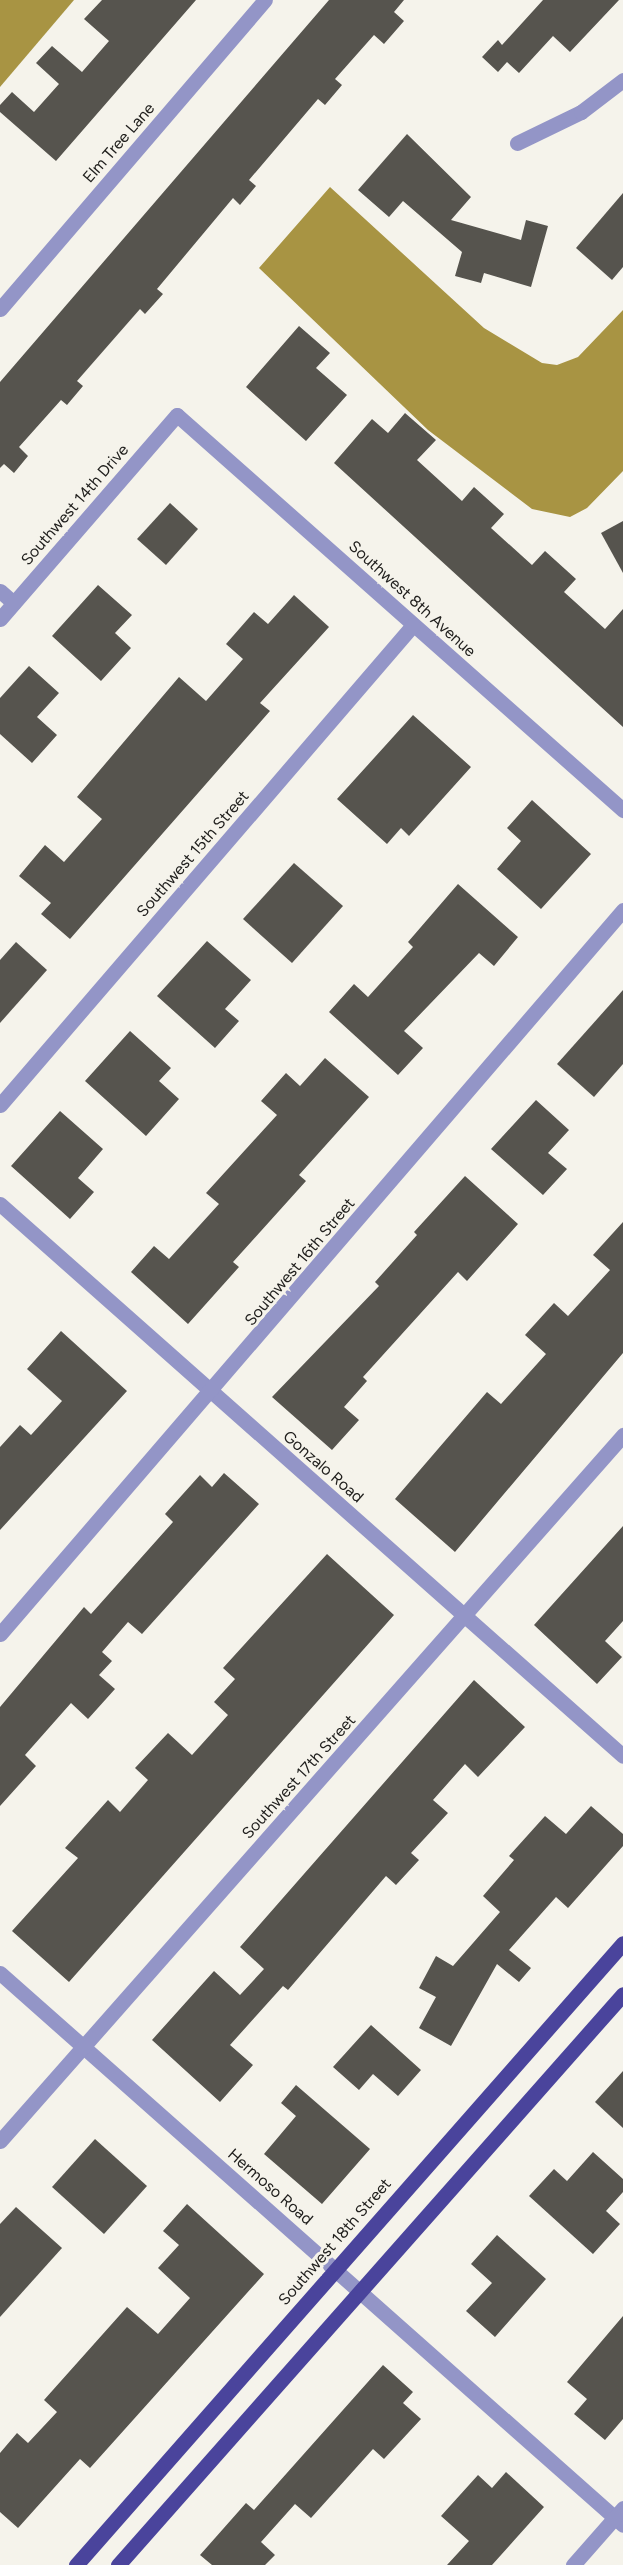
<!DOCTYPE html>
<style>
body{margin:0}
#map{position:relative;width:623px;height:2565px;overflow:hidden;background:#f5f3eb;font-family:Figtree,sans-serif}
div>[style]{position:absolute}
.water>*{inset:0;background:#a89443}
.building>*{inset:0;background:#56544e}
.minor>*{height:15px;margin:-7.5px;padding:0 7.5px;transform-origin:7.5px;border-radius:7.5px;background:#9395c7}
.major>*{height:15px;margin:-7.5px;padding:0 7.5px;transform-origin:7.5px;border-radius:7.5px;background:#4a449c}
span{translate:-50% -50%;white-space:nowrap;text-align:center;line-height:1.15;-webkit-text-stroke:6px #f5f3eb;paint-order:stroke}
.street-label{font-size:16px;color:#21201e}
</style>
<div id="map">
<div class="water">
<i style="clip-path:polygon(0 0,74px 0,0 87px)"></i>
<i style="clip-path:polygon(330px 187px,484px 328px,542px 363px,557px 365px,578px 357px,623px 310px,623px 471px,587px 508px,570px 517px,532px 509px,428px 430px,259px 268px)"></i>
</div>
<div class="building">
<i style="clip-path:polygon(102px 0,196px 0,56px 161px,0 112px,0 105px,12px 92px,34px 112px,59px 84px,36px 63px,52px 46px,82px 72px,109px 41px,84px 19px)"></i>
<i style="clip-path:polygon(329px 0,404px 0,394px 12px,404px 21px,384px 44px,374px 35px,335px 79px,342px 85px,325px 105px,318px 99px,249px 180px,256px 186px,240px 205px,233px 198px,157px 289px,163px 294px,145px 314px,140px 309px,77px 381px,83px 386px,67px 405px,61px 400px,19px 447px,28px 456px,14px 473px,4px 464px,0 468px,0 382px)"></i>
<i style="clip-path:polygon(543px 0,619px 0,570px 52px,553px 36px,519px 73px,507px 62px,498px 72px,482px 57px,498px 40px,502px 45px)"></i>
<i style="clip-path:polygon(407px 134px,471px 197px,451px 220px,521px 240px,526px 220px,548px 226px,531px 287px,484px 273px,481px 283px,455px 276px,462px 252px,403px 201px,389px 217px,358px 190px)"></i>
<i style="clip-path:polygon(623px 193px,623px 267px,612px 280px,576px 248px)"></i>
<i style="clip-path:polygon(299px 326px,330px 353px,316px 368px,347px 395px,306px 441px,246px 387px)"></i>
<i style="clip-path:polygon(405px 413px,436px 440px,417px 460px,462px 501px,474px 487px,504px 514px,491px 528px,532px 565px,545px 551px,576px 579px,564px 592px,605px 629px,623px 609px,623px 727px,334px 463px,372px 419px,388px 433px)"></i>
<i style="clip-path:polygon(170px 503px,198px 529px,166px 565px,137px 539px)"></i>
<i style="clip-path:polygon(623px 521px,623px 573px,601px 533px)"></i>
<i style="clip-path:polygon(98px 585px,132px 615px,115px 633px,131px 648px,101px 681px,52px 636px)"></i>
<i style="clip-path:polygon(294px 595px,329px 627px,260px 703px,270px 711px,70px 939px,41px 914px,51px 903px,19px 876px,45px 845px,64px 862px,102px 819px,77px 797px,179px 677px,206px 701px,243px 659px,226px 644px,254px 612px,268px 624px)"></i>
<i style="clip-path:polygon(29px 666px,59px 693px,37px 717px,57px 735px,32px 763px,0 734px,0 698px)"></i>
<i style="clip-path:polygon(413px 715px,471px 767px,409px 836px,401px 828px,387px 844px,337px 799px)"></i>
<i style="clip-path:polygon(532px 800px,591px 854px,541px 909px,497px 869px,521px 841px,507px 828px)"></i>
<i style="clip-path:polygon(294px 863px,343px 906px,292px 963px,243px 919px)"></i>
<i style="clip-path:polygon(458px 884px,518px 937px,494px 966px,479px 953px,404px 1031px,423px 1048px,398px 1075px,329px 1012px,354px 984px,368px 997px,413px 947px,408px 942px)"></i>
<i style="clip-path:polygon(207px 941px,251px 980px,225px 1009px,239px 1021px,215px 1048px,157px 996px)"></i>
<i style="clip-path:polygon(16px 942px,47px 970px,0 1023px,0 960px)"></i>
<i style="clip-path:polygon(623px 990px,623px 1064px,594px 1097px,557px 1064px)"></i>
<i style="clip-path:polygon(130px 1031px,171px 1068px,159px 1081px,179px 1099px,146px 1136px,85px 1081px)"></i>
<i style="clip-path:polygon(325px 1058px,369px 1097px,299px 1175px,306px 1181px,233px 1262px,239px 1267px,188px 1324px,131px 1272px,154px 1246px,169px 1259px,219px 1204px,206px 1193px,277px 1115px,261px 1101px,286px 1073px,300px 1086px)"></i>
<i style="clip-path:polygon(536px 1100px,569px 1130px,548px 1153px,567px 1169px,543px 1195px,491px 1149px)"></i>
<i style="clip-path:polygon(60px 1111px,103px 1149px,78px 1178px,94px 1192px,70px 1219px,11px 1166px)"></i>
<i style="clip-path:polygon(465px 1176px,518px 1224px,467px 1281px,458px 1272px,363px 1377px,367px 1381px,344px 1407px,359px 1420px,332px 1450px,272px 1397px,379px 1286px,375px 1282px,417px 1235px,414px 1232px)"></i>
<i style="clip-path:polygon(623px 1222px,623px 1353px,455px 1552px,395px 1499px,487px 1392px,501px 1404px,546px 1354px,525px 1335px,554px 1303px,568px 1316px,610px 1270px,593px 1255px)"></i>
<i style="clip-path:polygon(61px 1331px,127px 1391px,0 1530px,0 1447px,20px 1425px,31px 1435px,62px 1401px,27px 1369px)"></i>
<i style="clip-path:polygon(224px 1473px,259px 1504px,142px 1634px,128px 1622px,102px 1652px,112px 1661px,99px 1675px,115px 1689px,88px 1719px,71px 1703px,25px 1755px,36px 1766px,0 1806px,0 1707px,84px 1607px,91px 1614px,173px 1522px,165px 1514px,200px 1475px,212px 1487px)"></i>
<i style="clip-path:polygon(623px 1526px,623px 1621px,605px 1641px,622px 1657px,597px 1684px,534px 1625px)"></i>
<i style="clip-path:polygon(327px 1554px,394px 1615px,69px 1982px,12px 1931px,78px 1858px,65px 1848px,108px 1800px,120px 1812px,148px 1780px,135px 1768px,168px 1733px,192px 1755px,228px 1715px,214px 1702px,235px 1679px,223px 1668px)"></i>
<i style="clip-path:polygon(474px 1680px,525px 1727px,478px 1777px,465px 1764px,433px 1800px,448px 1813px,411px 1853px,419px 1860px,396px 1885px,386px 1876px,288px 1990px,283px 1986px,230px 2045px,253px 2065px,220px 2102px,152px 2040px,214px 1971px,240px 1995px,264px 1969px,240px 1947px)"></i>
<i style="clip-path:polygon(591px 1806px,623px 1834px,623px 1846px,568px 1908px,556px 1897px,509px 1950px,531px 1968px,519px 1982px,497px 1964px,451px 2046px,419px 2028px,436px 1997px,419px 1988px,436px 1956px,453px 1966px,500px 1912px,483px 1896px,514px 1860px,509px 1856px,545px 1816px,566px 1834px)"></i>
<i style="clip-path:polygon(371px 2025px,421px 2070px,398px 2096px,373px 2074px,359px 2090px,333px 2067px)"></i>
<i style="clip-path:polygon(623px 2071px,623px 2128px,595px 2102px)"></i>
<i style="clip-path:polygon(296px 2085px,370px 2149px,322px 2204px,264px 2154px,296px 2116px,281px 2103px)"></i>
<i style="clip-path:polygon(95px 2139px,147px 2186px,104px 2234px,52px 2187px)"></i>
<i style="clip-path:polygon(593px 2152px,623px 2179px,623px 2192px,606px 2211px,620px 2224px,593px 2254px,529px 2196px,554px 2169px,567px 2181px)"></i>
<i style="clip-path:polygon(187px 2204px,264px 2274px,90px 2468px,80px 2459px,18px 2528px,0 2512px,0 2453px,17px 2433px,28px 2443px,57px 2412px,44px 2400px,127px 2307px,158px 2334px,190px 2298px,158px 2268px,179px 2245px,163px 2231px)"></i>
<i style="clip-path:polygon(16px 2207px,62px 2248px,0 2317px,0 2224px)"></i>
<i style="clip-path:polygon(497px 2235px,546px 2279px,495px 2337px,466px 2311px,492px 2283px,471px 2264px)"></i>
<i style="clip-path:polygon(623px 2316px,623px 2419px,605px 2440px,574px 2414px,587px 2399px,567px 2382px)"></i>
<i style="clip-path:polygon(383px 2365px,413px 2392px,403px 2403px,421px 2419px,384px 2459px,373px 2449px,311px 2518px,295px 2504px,261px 2542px,275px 2555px,265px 2565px,212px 2565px,200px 2555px,246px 2503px,254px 2510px)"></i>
<i style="clip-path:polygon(506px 2472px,544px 2507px,492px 2565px,447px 2565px,469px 2541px,441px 2516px,478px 2475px,492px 2488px)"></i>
</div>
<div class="minor">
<i style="left:517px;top:143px;width:71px;rotate:-25.8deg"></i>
<i style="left:581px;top:112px;width:53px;rotate:-37.3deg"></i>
<i style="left:0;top:309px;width:407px;rotate:-49.4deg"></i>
<i style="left:0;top:591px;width:18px;rotate:41deg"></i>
<i style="left:0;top:619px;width:270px;rotate:-49.1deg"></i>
<i style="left:177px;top:415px;width:596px;rotate:41.53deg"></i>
<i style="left:0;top:1105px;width:633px;rotate:-49.29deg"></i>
<i style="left:0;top:1204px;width:832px;rotate:41.54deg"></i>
<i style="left:0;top:1634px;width:955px;rotate:-49.29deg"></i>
<i style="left:0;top:1973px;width:832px;rotate:41.54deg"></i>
<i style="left:0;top:2141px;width:942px;rotate:-48.57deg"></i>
<i style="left:573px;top:2565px;width:76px;rotate:-48.7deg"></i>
</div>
<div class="major">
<i style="left:76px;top:2565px;width:828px;rotate:-48.67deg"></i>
<i style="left:118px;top:2565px;width:762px;rotate:-48.51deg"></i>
</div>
<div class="street-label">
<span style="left:119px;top:143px;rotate:-49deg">Elm Tree Lane</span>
<span style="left:75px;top:505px;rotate:-49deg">Southwest 14th Drive</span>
<span style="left:412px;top:599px;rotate:42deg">Southwest 8th Avenue</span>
<span style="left:193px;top:854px;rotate:-49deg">Southwest 15th Street</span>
<span style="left:300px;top:1262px;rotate:-50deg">Southwest 16th Street</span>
<span style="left:323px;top:1467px;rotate:41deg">Gonzalo Road</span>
<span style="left:299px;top:1777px;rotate:-48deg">Southwest 17th Street</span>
<span style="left:270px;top:2187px;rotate:41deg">Hermoso Road</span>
<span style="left:335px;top:2242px;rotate:-49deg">Southwest 18th Street</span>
</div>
</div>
